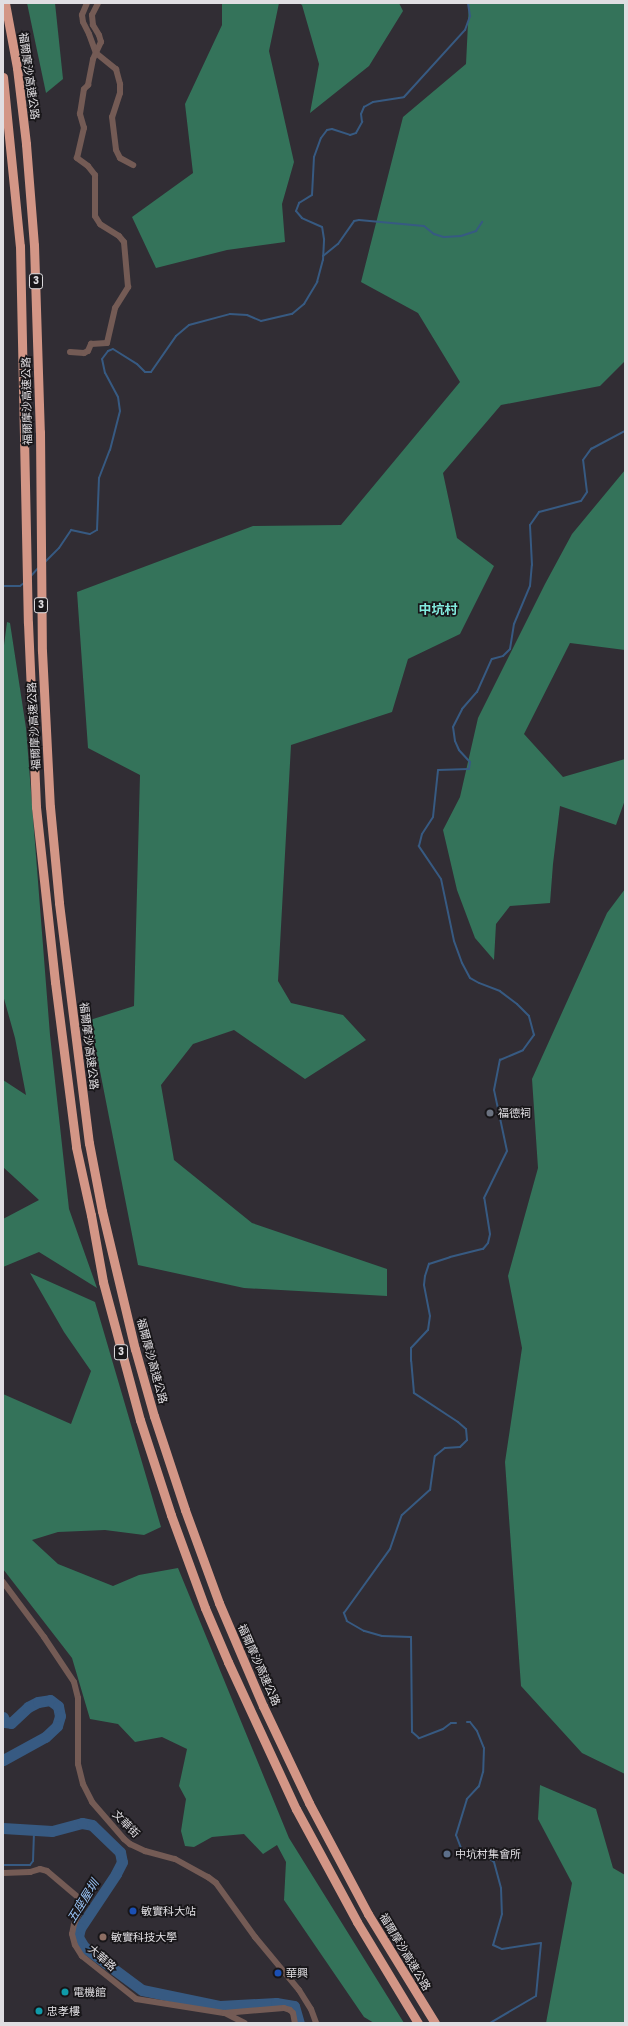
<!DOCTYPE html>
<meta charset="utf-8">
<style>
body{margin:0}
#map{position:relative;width:628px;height:2026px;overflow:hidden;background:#312d34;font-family:Poppins,"Noto Sans TC",sans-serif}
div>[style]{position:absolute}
.forest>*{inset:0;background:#34735a}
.stream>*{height:2px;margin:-1px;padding:0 1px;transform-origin:1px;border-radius:1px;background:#375a82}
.river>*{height:11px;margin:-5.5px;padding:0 5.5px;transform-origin:5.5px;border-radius:5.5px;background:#375a82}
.minor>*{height:6px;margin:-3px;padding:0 3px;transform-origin:3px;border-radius:3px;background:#745b55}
.highway>*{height:9px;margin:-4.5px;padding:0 4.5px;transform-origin:4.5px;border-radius:4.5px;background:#d39686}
.dots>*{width:11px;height:11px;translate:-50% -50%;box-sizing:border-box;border:2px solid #181619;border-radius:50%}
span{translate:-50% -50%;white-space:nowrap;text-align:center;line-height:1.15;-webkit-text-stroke:3.5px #181619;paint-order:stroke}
.shield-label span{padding:1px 3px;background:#181619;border:1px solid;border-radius:3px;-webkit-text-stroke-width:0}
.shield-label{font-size:10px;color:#e0dee2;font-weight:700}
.street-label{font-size:11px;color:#e0dee2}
.poi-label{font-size:11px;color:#e0dee2}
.left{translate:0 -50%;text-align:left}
.water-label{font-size:12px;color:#9bc6f9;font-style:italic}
.quarter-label{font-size:13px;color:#83ebde;font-weight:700}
.frame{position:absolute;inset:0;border:4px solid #e0dee2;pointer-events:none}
</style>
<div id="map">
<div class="forest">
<i style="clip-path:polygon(27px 3px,55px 3px,63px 79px,46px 93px)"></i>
<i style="clip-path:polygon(222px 3px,279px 3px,269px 51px,294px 162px,282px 204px,285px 242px,227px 250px,156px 268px,132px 217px,193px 173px,185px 104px,222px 25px)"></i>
<i style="clip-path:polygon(299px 3px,399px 3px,403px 11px,369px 66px,310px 113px,319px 64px,302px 5px)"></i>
<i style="clip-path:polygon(469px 3px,625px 3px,625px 361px,600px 386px,501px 405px,443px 473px,457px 538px,494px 566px,460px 634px,408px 659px,392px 712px,291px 745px,278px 981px,291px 1003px,343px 1015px,366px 1040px,305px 1079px,234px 1030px,193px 1044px,161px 1085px,174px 1160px,252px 1223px,387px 1269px,387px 1296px,244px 1288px,138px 1265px,90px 1020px,134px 1006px,140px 775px,88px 748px,77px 592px,253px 526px,341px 525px,460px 382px,418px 313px,361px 282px,403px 117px,466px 64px)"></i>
<i style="clip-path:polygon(625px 470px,625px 650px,570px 643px,524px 734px,563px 777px,625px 759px,625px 800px,616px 825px,560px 806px,553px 864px,550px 903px,510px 906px,496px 924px,494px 960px,475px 938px,457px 890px,443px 830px,460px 797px,478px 718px,545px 584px,572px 534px)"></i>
<i style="clip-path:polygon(7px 622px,10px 623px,26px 728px,50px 1035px,69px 1209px,97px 1288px,39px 1252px,3px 1267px,3px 1219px,39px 1200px,3px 1167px,3px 1080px,26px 1095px,15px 1038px,3px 995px,3px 653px)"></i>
<i style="clip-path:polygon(625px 889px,625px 1774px,582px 1753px,521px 1686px,505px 1462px,522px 1348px,508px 1276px,538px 1168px,532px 1079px,607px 913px)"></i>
<i style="clip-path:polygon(30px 1273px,95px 1302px,161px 1527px,144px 1535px,105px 1530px,58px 1532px,32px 1540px,58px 1564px,113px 1586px,139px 1575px,178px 1568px,289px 1838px,404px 2023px,374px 2023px,364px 2017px,284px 1900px,286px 1862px,277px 1845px,263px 1854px,244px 1834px,212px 1837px,194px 1847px,185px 1846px,181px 1831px,186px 1799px,179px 1786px,187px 1749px,162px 1737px,135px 1742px,118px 1724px,90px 1719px,72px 1658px,3px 1569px,3px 1394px,71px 1424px,91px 1371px,64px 1332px)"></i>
<i style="clip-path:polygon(540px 1785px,596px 1809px,613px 1868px,625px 1875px,625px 2023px,546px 2023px,572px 1883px,538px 1819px)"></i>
</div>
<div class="stream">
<i style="left:323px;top:256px;width:19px;rotate:-39deg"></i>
<i style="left:338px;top:244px;width:28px;rotate:-55deg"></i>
<i style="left:354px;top:221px;width:5px;rotate:-11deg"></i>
<i style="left:359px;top:220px;width:65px;rotate:5.3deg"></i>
<i style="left:424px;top:226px;width:13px;rotate:39deg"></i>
<i style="left:434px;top:234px;width:10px;rotate:17deg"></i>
<i style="left:444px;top:237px;width:17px;rotate:-3deg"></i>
<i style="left:461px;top:236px;width:16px;rotate:-18deg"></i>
<i style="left:476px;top:231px;width:11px;rotate:-56deg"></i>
<i style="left:44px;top:563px;width:21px;rotate:-45deg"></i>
<i style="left:59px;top:548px;width:22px;rotate:-56deg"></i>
<i style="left:71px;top:530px;width:19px;rotate:12deg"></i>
<i style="left:90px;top:534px;width:8px;rotate:-30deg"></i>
<i style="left:97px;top:530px;width:52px;rotate:-87.8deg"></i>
<i style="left:99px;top:478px;width:30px;rotate:-69deg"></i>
<i style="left:110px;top:450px;width:40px;rotate:-75.6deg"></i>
<i style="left:120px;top:411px;width:14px;rotate:-98deg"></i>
<i style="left:118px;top:397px;width:27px;rotate:-118deg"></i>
<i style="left:105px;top:373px;width:14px;rotate:-102deg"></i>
<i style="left:102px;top:359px;width:10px;rotate:-53deg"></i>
<i style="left:108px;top:351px;width:5px;rotate:-22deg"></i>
<i style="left:113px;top:349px;width:28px;rotate:32deg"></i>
<i style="left:137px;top:364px;width:11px;rotate:45deg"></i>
<i style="left:145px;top:372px;width:6px"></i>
<i style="left:151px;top:372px;width:44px;rotate:-55.2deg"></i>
<i style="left:176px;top:336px;width:17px;rotate:-40deg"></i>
<i style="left:189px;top:325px;width:42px;rotate:-15deg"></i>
<i style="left:230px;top:314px;width:17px;rotate:3deg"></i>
<i style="left:247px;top:315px;width:15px;rotate:23deg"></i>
<i style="left:261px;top:321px;width:32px;rotate:-13deg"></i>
<i style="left:292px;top:314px;width:16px;rotate:-40deg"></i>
<i style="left:304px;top:304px;width:26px;rotate:-59deg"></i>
<i style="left:317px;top:282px;width:23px;rotate:-75deg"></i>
<i style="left:323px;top:260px;width:21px;rotate:-87deg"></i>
<i style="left:324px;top:239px;width:12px;rotate:-99deg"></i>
<i style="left:322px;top:227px;width:22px;rotate:-156deg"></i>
<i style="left:302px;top:218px;width:9px;rotate:-131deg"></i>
<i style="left:296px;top:211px;width:9px;rotate:-69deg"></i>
<i style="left:299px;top:203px;width:15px;rotate:-32deg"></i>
<i style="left:312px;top:195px;width:38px;rotate:-87deg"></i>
<i style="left:314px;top:157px;width:20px;rotate:-70deg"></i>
<i style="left:321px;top:138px;width:10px;rotate:-53deg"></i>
<i style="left:327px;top:130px;width:5px;rotate:-11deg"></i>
<i style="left:332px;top:129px;width:19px;rotate:18deg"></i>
<i style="left:350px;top:135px;width:6px;rotate:-18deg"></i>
<i style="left:356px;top:133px;width:13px;rotate:-61deg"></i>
<i style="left:362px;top:122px;width:8px;rotate:-97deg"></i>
<i style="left:361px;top:114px;width:8px;rotate:-67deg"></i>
<i style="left:364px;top:107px;width:10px;rotate:-29deg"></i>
<i style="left:373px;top:102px;width:31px;rotate:-9deg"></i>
<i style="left:404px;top:97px;width:91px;rotate:-47.7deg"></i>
<i style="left:465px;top:30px;width:15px;rotate:-70deg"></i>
<i style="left:470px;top:16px;width:13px;rotate:-99deg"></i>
<i style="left:30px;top:577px;width:12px;rotate:-48deg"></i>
<i style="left:3px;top:586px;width:17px"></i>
<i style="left:20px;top:586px;width:5px;rotate:-37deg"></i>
<i style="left:467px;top:1722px;width:3px"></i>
<i style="left:470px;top:1722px;width:11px;rotate:52deg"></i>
<i style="left:477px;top:1731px;width:18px;rotate:68deg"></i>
<i style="left:484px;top:1748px;width:24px;rotate:92deg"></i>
<i style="left:483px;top:1772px;width:15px;rotate:106deg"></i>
<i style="left:479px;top:1786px;width:18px;rotate:133deg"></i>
<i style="left:467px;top:1799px;width:38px;rotate:107deg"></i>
<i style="left:456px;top:1835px;width:17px;rotate:69deg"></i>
<i style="left:462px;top:1851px;width:22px;rotate:8deg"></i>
<i style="left:484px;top:1854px;width:13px;rotate:39deg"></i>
<i style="left:494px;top:1862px;width:27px;rotate:75deg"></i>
<i style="left:501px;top:1888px;width:26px;rotate:88deg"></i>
<i style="left:502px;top:1914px;width:32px;rotate:106deg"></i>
<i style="left:493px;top:1945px;width:10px;rotate:24deg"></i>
<i style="left:502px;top:1949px;width:39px;rotate:-9deg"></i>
<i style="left:541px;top:1943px;width:53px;rotate:95.4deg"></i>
<i style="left:536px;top:1996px;width:53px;rotate:149.6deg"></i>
<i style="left:456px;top:1723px;width:5px;rotate:180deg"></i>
<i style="left:451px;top:1723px;width:10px;rotate:143deg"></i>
<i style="left:443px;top:1729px;width:26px;rotate:159deg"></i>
<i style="left:419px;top:1738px;width:9px;rotate:-139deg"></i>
<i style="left:412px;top:1732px;width:95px;rotate:-90.6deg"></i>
<i style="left:411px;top:1637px;width:29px;rotate:-178deg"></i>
<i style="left:382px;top:1636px;width:19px;rotate:-164deg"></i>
<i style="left:364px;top:1631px;width:20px;rotate:-150deg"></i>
<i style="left:347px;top:1621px;width:9px;rotate:-111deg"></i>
<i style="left:344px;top:1613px;width:79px;rotate:-54.3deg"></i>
<i style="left:390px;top:1549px;width:36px;rotate:-71deg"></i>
<i style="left:402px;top:1515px;width:38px;rotate:-42deg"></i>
<i style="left:430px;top:1490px;width:34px;rotate:-82deg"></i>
<i style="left:435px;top:1456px;width:13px;rotate:-39deg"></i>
<i style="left:445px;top:1448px;width:15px;rotate:-4deg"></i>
<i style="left:460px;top:1447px;width:10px;rotate:-45deg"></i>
<i style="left:467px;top:1440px;width:11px;rotate:-95deg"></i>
<i style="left:466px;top:1429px;width:11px;rotate:-139deg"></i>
<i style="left:458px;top:1422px;width:53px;rotate:-146.6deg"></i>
<i style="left:414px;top:1393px;width:32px;rotate:-95deg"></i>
<i style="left:411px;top:1361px;width:13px;rotate:-90deg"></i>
<i style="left:411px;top:1348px;width:25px;rotate:-47deg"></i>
<i style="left:428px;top:1330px;width:14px;rotate:-82deg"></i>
<i style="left:430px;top:1316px;width:32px;rotate:-101deg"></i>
<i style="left:424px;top:1285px;width:9px;rotate:-84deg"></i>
<i style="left:425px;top:1276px;width:13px;rotate:-72deg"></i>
<i style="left:429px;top:1264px;width:22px;rotate:-18deg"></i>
<i style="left:450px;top:1257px;width:34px;rotate:-14deg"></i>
<i style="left:483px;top:1249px;width:8px;rotate:-50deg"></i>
<i style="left:488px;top:1243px;width:9px;rotate:-77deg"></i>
<i style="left:490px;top:1234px;width:36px;rotate:-99deg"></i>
<i style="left:484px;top:1198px;width:52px;rotate:-63.9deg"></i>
<i style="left:507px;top:1151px;width:62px;rotate:-102deg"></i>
<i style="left:494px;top:1090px;width:31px;rotate:-79deg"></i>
<i style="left:500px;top:1060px;width:25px;rotate:-23deg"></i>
<i style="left:523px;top:1050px;width:19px;rotate:-54deg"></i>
<i style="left:534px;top:1035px;width:20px;rotate:-105deg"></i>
<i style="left:529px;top:1016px;width:17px;rotate:-135deg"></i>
<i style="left:517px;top:1004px;width:21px;rotate:-143deg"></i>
<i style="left:500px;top:991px;width:22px;rotate:-159deg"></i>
<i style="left:479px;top:983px;width:10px;rotate:-151deg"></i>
<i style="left:470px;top:978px;width:17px;rotate:-118deg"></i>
<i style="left:462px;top:963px;width:23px;rotate:-110deg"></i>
<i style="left:454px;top:941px;width:63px;rotate:-101.8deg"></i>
<i style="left:441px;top:879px;width:40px;rotate:-124deg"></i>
<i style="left:419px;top:846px;width:12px;rotate:-76deg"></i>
<i style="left:422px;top:834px;width:20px;rotate:-57deg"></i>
<i style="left:433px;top:817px;width:47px;rotate:-83.9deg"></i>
<i style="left:438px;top:770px;width:31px;rotate:-2deg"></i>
<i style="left:469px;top:769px;width:7px;rotate:-82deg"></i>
<i style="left:470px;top:762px;width:16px;rotate:-133deg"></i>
<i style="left:459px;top:750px;width:10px;rotate:-114deg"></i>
<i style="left:455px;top:741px;width:14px;rotate:-98deg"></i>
<i style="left:453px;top:727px;width:20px;rotate:-63deg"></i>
<i style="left:462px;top:709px;width:23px;rotate:-49deg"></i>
<i style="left:477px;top:692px;width:36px;rotate:-66deg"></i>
<i style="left:492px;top:659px;width:11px;rotate:-15deg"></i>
<i style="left:503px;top:656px;width:10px;rotate:-45deg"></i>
<i style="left:510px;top:649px;width:25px;rotate:-81deg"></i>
<i style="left:514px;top:624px;width:41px;rotate:-67.2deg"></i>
<i style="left:530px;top:586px;width:21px;rotate:-85deg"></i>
<i style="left:532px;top:565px;width:40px;rotate:-92.9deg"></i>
<i style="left:530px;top:525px;width:16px;rotate:-55deg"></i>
<i style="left:539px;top:512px;width:43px;rotate:-14.7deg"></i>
<i style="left:581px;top:501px;width:11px;rotate:-56deg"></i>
<i style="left:587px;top:492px;width:32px;rotate:-97deg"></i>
<i style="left:583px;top:460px;width:14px;rotate:-54deg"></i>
<i style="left:591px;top:449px;width:38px;rotate:-28deg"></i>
<i style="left:3px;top:1865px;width:27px"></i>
<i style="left:30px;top:1865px;width:5px;rotate:-53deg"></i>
<i style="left:33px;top:1861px;width:31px;rotate:-88deg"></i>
</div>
<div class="river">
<i style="left:3px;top:1717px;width:5px;rotate:68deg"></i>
<i style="left:5px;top:1722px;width:6px;rotate:9deg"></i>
<i style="left:11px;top:1723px;width:23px;rotate:-43deg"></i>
<i style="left:28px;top:1707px;width:11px;rotate:-27deg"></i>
<i style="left:38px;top:1702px;width:12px;rotate:-9deg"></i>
<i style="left:50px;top:1700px;width:10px;rotate:37deg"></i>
<i style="left:58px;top:1706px;width:10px;rotate:79deg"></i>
<i style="left:60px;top:1716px;width:10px;rotate:107deg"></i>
<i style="left:57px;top:1726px;width:16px;rotate:137deg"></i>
<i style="left:45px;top:1737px;width:48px;rotate:151.3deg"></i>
<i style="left:3px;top:1828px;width:49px;rotate:3.5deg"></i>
<i style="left:52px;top:1831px;width:31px;rotate:-15deg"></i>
<i style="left:82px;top:1823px;width:10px;rotate:11deg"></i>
<i style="left:92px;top:1825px;width:39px;rotate:44deg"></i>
<i style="left:120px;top:1852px;width:10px;rotate:79deg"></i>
<i style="left:122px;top:1862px;width:13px;rotate:117deg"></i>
<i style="left:116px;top:1874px;width:65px;rotate:123.7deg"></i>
<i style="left:80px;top:1928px;width:9px;rotate:103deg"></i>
<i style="left:78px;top:1937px;width:12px;rotate:59deg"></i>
<i style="left:84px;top:1947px;width:72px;rotate:36.6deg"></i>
<i style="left:142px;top:1990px;width:80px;rotate:11.6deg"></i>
<i style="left:220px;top:2006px;width:56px;rotate:-3.1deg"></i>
<i style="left:276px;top:2003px;width:18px;rotate:9deg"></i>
<i style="left:294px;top:2006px;width:18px;rotate:74deg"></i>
</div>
<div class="minor">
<i style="left:87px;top:3px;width:13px;rotate:113deg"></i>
<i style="left:82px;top:15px;width:7px;rotate:82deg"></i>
<i style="left:83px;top:22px;width:13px;rotate:63deg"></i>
<i style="left:89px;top:34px;width:20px;rotate:70deg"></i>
<i style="left:96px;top:53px;width:26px;rotate:39deg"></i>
<i style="left:116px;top:69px;width:16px;rotate:75deg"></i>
<i style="left:120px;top:84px;width:9px;rotate:90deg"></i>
<i style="left:120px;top:93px;width:25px;rotate:108deg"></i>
<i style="left:112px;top:117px;width:33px;rotate:83deg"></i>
<i style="left:116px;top:150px;width:9px;rotate:63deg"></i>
<i style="left:120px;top:158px;width:15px;rotate:28deg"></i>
<i style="left:70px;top:352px;width:14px;rotate:4deg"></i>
<i style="left:84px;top:353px;width:4px;rotate:-27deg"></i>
<i style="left:88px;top:351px;width:8px;rotate:-67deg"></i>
<i style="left:91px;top:344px;width:16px;rotate:-4deg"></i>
<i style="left:107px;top:343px;width:36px;rotate:-77deg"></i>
<i style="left:115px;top:308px;width:25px;rotate:-58deg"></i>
<i style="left:128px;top:287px;width:45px;rotate:-95.1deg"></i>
<i style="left:124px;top:242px;width:8px;rotate:-130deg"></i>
<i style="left:119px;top:236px;width:22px;rotate:-148deg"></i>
<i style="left:100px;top:224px;width:9px;rotate:-122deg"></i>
<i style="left:95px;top:216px;width:41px;rotate:-90deg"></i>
<i style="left:95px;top:175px;width:11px;rotate:-128deg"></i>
<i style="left:88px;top:166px;width:14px;rotate:-144deg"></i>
<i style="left:77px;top:158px;width:31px;rotate:-77deg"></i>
<i style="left:84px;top:128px;width:15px;rotate:-106deg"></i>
<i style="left:80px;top:114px;width:25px;rotate:-81deg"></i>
<i style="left:84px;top:89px;width:6px;rotate:-45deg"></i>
<i style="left:88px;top:85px;width:26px;rotate:-79deg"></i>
<i style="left:93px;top:59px;width:19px;rotate:-65deg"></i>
<i style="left:101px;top:42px;width:7px;rotate:-106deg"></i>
<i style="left:99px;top:35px;width:12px;rotate:-121deg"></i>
<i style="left:93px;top:25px;width:10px;rotate:-96deg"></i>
<i style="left:92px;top:15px;width:13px;rotate:-63deg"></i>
<i style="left:3px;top:1582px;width:69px;rotate:53.3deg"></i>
<i style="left:44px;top:1637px;width:54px;rotate:56.3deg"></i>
<i style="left:74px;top:1682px;width:16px;rotate:76deg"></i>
<i style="left:78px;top:1698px;width:66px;rotate:90deg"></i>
<i style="left:78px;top:1764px;width:21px;rotate:76deg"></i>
<i style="left:83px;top:1784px;width:20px;rotate:63deg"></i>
<i style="left:92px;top:1802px;width:49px;rotate:49.1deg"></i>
<i style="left:124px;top:1839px;width:8px;rotate:40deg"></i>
<i style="left:130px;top:1844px;width:17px;rotate:25deg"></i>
<i style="left:145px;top:1851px;width:31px;rotate:15deg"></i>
<i style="left:175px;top:1859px;width:38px;rotate:29deg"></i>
<i style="left:208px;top:1877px;width:10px;rotate:37deg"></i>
<i style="left:216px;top:1883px;width:67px;rotate:54.2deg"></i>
<i style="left:255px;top:1937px;width:69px;rotate:50.3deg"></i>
<i style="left:299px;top:1990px;width:22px;rotate:58deg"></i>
<i style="left:311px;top:2009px;width:15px;rotate:70deg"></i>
<i style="left:3px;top:1873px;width:27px;rotate:-2deg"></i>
<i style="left:30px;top:1872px;width:10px;rotate:-17deg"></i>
<i style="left:40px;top:1869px;width:7px;rotate:16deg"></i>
<i style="left:47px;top:1871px;width:43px;rotate:40.3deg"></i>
<i style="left:80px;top:1899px;width:8px;rotate:76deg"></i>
<i style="left:82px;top:1907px;width:19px;rotate:115deg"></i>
<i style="left:74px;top:1924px;width:10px;rotate:101deg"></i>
<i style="left:72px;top:1934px;width:11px;rotate:75deg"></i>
<i style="left:75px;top:1945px;width:13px;rotate:58deg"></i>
<i style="left:82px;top:1956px;width:69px;rotate:38.5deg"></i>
<i style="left:136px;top:1999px;width:89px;rotate:9deg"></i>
<i style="left:224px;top:2013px;width:60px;rotate:-4.8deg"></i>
<i style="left:284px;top:2008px;width:6px;rotate:18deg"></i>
<i style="left:290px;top:2010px;width:4px;rotate:45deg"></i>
<i style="left:293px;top:2013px;width:10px;rotate:79deg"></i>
<i style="left:225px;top:2013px;width:22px;rotate:27deg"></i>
</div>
<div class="highway">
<i style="left:5px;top:3px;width:66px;rotate:79.5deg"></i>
<i style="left:17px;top:68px;width:77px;rotate:83.2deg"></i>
<i style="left:26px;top:144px;width:101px;rotate:85.5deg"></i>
<i style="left:34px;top:245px;width:187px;rotate:88.2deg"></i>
<i style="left:40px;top:432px;width:219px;rotate:89.5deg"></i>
<i style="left:42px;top:651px;width:156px;rotate:87.1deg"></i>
<i style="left:50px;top:807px;width:96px;rotate:84.6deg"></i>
<i style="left:59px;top:903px;width:242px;rotate:82.9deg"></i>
<i style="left:89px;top:1143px;width:69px;rotate:79.2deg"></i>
<i style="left:102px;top:1211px;width:142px;rotate:76.6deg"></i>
<i style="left:135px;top:1349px;width:70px;rotate:74.2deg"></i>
<i style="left:154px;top:1416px;width:99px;rotate:71.7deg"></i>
<i style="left:185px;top:1510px;width:99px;rotate:69.9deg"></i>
<i style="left:219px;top:1603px;width:112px;rotate:66.9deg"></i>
<i style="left:263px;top:1706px;width:107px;rotate:64.6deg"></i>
<i style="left:309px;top:1803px;width:126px;rotate:62deg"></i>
<i style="left:368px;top:1914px;width:128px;rotate:58.4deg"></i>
<i style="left:3px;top:77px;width:170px;rotate:84.3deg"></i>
<i style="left:20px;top:246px;width:377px;rotate:88.8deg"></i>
<i style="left:28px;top:623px;width:184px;rotate:87.5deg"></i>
<i style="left:36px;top:807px;width:176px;rotate:83.8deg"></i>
<i style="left:55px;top:982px;width:166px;rotate:82.7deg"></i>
<i style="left:76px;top:1147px;width:70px;rotate:77.6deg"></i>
<i style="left:91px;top:1215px;width:68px;rotate:79.8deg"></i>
<i style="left:103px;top:1282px;width:143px;rotate:75deg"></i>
<i style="left:140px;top:1420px;width:100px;rotate:71.9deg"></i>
<i style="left:171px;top:1515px;width:99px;rotate:69.9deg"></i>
<i style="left:205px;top:1608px;width:59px;rotate:66.9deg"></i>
<i style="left:228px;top:1662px;width:162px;rotate:65.2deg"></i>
<i style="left:296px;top:1809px;width:128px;rotate:61.6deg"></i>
<i style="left:357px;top:1922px;width:118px;rotate:58.9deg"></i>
</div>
<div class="dots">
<i style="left:490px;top:1113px;background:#6b7280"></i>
<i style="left:447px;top:1854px;background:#5c6f8a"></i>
<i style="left:133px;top:1911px;background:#1a4fb4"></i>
<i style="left:103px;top:1937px;background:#8d6e63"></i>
<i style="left:278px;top:1973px;background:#1a4fb4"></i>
<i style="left:65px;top:1992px;background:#0f9aa8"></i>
<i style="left:39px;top:2011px;background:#0f9aa8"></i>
</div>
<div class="shield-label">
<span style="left:36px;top:281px">3</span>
<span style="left:41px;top:605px">3</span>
<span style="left:121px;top:1352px">3</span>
</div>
<div class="street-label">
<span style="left:29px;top:76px;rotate:82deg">福爾摩沙高速公路</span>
<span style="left:27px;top:401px;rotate:-91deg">福爾摩沙高速公路</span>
<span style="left:34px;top:726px;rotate:-93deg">福爾摩沙高速公路</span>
<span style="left:89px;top:1046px;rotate:83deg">福爾摩沙高速公路</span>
<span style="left:152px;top:1361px;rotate:75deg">福爾摩沙高速公路</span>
<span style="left:259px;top:1665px;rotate:66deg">福爾摩沙高速公路</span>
<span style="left:126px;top:1824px;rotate:45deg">文華街</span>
<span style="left:405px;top:1952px;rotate:59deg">福爾摩沙高速公路</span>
<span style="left:102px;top:1958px;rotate:41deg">大華路</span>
</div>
<div class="poi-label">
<span class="left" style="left:498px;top:1113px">福德祠</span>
<span class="left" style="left:455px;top:1854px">中坑村集會所</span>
<span class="left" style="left:141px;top:1911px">敏實科大站</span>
<span class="left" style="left:111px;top:1937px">敏實科技大學</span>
<span class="left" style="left:286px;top:1973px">華興</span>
<span class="left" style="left:73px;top:1992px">電機館</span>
<span class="left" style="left:47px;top:2011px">忠孝樓</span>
</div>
<div class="water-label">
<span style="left:83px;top:1901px;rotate:-58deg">五座屋圳</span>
</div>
<div class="quarter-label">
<span style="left:438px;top:610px">中坑村</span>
</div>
<div class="frame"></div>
</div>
